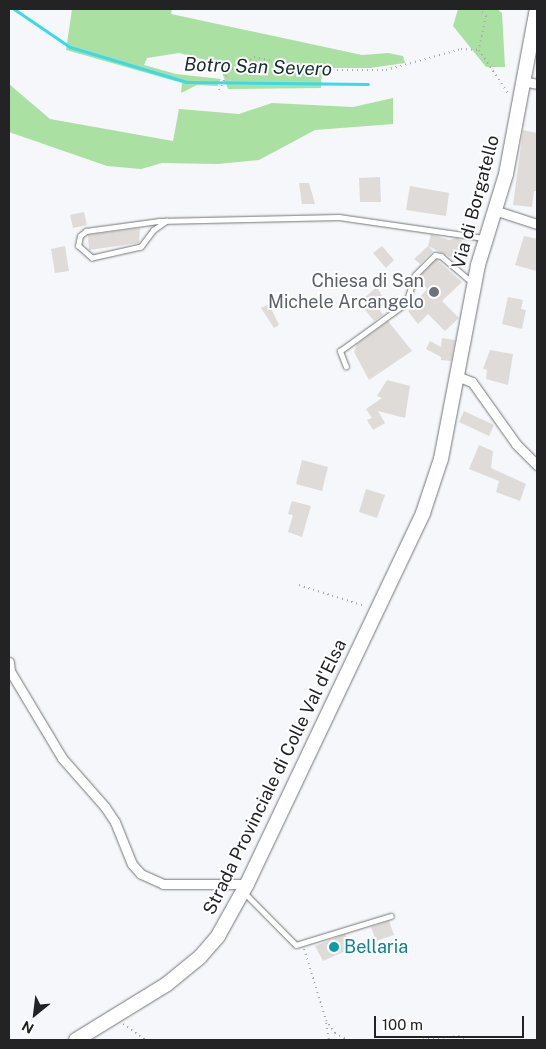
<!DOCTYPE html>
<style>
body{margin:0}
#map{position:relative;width:546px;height:1049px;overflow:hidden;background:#f5f7fa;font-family:"Public Sans",sans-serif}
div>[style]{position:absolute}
.green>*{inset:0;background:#aae0a1}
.stream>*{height:3px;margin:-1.5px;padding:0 1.5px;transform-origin:1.5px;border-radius:1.5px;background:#38daed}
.building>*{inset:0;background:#dfdbd9}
.path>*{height:2px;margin-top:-1px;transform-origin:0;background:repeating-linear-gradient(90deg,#a7a8ab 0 1px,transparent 0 5px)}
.roads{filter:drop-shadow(0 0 1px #747679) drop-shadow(0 0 1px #747679)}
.lane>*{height:4.5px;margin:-2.25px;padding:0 2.25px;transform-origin:2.25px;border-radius:2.25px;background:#fff}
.street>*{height:9px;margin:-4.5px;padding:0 4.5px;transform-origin:4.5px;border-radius:4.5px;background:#fff}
.secondary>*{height:14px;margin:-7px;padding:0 7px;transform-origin:7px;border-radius:7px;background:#fff}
.dots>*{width:14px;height:14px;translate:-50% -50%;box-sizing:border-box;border:2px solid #fff;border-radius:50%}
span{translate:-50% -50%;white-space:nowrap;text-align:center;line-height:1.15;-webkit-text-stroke:4px #fff;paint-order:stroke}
.street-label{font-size:18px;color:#232325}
.worship-label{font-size:18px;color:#5b616d}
.right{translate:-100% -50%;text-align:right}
.culture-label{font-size:18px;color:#0d838f}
.left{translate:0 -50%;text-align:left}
.water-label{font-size:19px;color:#152e31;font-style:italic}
.frame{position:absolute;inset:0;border:10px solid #232325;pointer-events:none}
.north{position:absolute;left:10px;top:989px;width:50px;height:50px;-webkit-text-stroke:4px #fff;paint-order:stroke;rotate:209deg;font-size:14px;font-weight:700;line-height:20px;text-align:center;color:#232325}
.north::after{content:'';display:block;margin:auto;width:18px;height:22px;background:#232325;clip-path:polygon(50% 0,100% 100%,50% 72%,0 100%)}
.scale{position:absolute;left:374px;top:1016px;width:150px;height:22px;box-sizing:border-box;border:2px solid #232325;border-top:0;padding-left:6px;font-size:15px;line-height:18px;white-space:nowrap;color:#232325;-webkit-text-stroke:4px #fff;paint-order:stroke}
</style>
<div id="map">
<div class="green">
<i style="clip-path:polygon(72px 9px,172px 9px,171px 14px,362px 55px,388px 53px,403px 56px,405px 63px,370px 68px,322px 68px,321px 88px,228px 89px,219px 64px,179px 53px,147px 58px,144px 65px,176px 74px,221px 79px,217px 86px,197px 85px,181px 93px,182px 83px,66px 50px)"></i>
<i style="clip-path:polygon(458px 9px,497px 9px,502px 13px,505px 67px,486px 67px,453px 26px)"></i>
<i style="clip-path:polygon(9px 84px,50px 119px,173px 141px,179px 109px,239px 114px,272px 103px,353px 107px,393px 98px,393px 124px,315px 130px,259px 160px,218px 164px,162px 163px,141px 169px,107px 166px,9px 132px)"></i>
</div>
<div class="stream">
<i style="left:14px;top:9px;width:68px;rotate:34.2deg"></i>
<i style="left:70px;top:47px;width:122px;rotate:16.7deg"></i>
<i style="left:187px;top:82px;width:181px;rotate:0.6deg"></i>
</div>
<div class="building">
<i style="clip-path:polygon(523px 130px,537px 133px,537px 191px,534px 191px,532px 207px,513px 205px)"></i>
<i style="clip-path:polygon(380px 177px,381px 202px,360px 202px,359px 178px)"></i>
<i style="clip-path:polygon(299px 183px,309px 183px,315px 204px,302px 204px)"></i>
<i style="clip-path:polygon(410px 186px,449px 193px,446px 216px,406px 210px)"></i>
<i style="clip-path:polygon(84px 212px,87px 225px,73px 228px,70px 215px)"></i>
<i style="clip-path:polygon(140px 228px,139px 243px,89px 250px,88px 235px)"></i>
<i style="clip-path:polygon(431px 234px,449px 240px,457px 238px,469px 245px,460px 262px,428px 246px)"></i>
<i style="clip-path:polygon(524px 236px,537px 239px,536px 271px,515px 265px)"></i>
<i style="clip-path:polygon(65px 246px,69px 271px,55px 273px,51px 249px)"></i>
<i style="clip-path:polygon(382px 246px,394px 260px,386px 268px,373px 253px)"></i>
<i style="clip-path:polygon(428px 246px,433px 251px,420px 264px,414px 259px)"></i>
<i style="clip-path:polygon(436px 259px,462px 282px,442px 301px,459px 318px,445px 331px,428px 314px,418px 324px,408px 311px,427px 289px,419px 277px)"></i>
<i style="clip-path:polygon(377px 287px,386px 303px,379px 309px,383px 315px,374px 321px,363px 307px,366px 304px,365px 297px)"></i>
<i style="clip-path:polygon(508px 297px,523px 300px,521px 309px,526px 310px,522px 329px,502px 324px)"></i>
<i style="clip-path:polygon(269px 304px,279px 325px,274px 328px,261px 308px)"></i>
<i style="clip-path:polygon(388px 321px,412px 351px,369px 380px,354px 352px,357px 344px)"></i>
<i style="clip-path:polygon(442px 338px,455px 340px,451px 361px,441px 360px,441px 357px,426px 349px,430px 341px,441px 347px)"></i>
<i style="clip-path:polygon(490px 350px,513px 354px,508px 385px,486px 379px,487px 370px,483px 369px)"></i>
<i style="clip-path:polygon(387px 380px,410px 386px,405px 418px,378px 411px,385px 423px,373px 430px,367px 420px,372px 418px,366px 409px,382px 398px,377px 396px)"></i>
<i style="clip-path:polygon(464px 411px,494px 425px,489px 436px,459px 422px)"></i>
<i style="clip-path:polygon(479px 445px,493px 451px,491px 468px,526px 484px,520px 501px,496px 492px,499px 481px,469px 469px)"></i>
<i style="clip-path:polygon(302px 460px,328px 467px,322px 491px,296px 484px)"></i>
<i style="clip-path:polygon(366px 489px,385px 495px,377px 518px,359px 512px)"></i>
<i style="clip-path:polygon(292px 501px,311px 506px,302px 537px,288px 532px,293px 515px,288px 514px)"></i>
<i style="clip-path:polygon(389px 921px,394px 935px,376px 941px,371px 927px)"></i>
<i style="clip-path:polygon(345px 934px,352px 948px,323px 961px,315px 946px)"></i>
</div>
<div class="path">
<i style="left:478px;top:9px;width:11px;rotate:41deg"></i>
<i style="left:486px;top:16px;width:35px;rotate:102deg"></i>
<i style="left:479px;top:50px;width:54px;rotate:56.3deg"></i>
<i style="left:219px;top:90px;width:20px;rotate:-63deg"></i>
<i style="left:228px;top:72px;width:30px;rotate:-30deg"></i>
<i style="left:254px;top:57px;width:64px;rotate:11.7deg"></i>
<i style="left:317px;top:70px;width:69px"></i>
<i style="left:386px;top:70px;width:78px;rotate:-15.6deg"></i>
<i style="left:461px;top:49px;width:18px;rotate:3deg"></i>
<i style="left:299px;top:585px;width:69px;rotate:17.7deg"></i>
<i style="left:304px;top:949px;width:74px;rotate:72.8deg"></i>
<i style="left:326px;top:1020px;width:16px;rotate:55deg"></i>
<i style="left:335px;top:1033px;width:15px;rotate:28deg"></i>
<i style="left:326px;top:1023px;width:17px;rotate:80deg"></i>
<i style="left:123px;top:1024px;width:28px;rotate:35deg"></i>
<i style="left:418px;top:1040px;width:41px;rotate:-5.6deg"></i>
<i style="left:459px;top:1036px;width:8px;rotate:30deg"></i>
</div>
<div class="roads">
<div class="lane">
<i style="left:167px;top:221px;width:16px;rotate:145deg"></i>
<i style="left:154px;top:230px;width:21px;rotate:127deg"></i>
<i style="left:141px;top:247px;width:50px;rotate:167.3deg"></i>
<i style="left:92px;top:258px;width:18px;rotate:-139deg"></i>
<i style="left:78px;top:246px;width:10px;rotate:-79deg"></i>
<i style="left:80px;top:236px;width:8px;rotate:-40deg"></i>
<i style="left:86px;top:231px;width:74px;rotate:-7.8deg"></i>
<i style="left:159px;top:221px;width:180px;rotate:-1.3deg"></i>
<i style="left:339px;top:217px;width:148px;rotate:8.2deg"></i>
<i style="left:346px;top:367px;width:17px;rotate:-111deg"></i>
<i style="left:340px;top:351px;width:82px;rotate:-36deg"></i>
<i style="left:406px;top:303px;width:29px;rotate:-72deg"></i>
<i style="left:415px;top:275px;width:28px;rotate:-45deg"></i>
<i style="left:435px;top:255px;width:6px;rotate:9deg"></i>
<i style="left:441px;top:256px;width:42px;rotate:40.2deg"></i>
<i style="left:244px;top:892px;width:74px;rotate:45.5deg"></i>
<i style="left:296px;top:945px;width:99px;rotate:-17deg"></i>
</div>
<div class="street">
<i style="left:523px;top:81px;width:14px;rotate:12deg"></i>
<i style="left:497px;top:211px;width:42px;rotate:18deg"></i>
<i style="left:457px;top:376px;width:16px;rotate:22deg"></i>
<i style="left:472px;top:382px;width:76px;rotate:54.6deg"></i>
<i style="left:516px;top:444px;width:30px;rotate:45deg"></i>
<i style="left:9px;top:662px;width:9px;rotate:84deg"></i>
<i style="left:10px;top:671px;width:101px;rotate:59.1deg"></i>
<i style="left:62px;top:758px;width:65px;rotate:48.7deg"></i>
<i style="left:105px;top:807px;width:18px;rotate:56deg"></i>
<i style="left:115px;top:822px;width:45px;rotate:68deg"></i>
<i style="left:132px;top:864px;width:13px;rotate:48deg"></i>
<i style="left:141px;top:874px;width:24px;rotate:24deg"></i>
<i style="left:163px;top:884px;width:84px"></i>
</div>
<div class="secondary">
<i style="left:76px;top:1040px;width:107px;rotate:-31.6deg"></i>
<i style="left:167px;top:984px;width:43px;rotate:-39.3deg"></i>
<i style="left:200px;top:957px;width:28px;rotate:-49deg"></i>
<i style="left:218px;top:936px;width:60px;rotate:-60.9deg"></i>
<i style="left:247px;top:884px;width:411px;rotate:-64.6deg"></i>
<i style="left:423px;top:513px;width:57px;rotate:-71.6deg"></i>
<i style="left:441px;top:459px;width:197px;rotate:-79.2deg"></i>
<i style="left:478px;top:265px;width:95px;rotate:-72.9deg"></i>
<i style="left:506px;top:174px;width:168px;rotate:-79.4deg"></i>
</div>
</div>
<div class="dots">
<i style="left:434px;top:292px;background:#6b7280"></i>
<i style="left:334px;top:947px;background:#0f9aa8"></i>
</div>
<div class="street-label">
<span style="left:476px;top:202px;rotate:-75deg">Via di Borgatello</span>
<span style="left:275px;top:777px;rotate:-64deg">Strada Provinciale di Colle Val d'Elsa</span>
</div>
<div class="worship-label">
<span class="right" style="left:424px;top:292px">Chiesa di San<br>Michele Arcangelo</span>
</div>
<div class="culture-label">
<span class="left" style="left:344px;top:947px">Bellaria</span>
</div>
<div class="water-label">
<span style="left:258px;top:67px;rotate:2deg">Botro San Severo</span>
</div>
<div class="frame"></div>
<div class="north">N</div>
<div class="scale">100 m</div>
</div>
